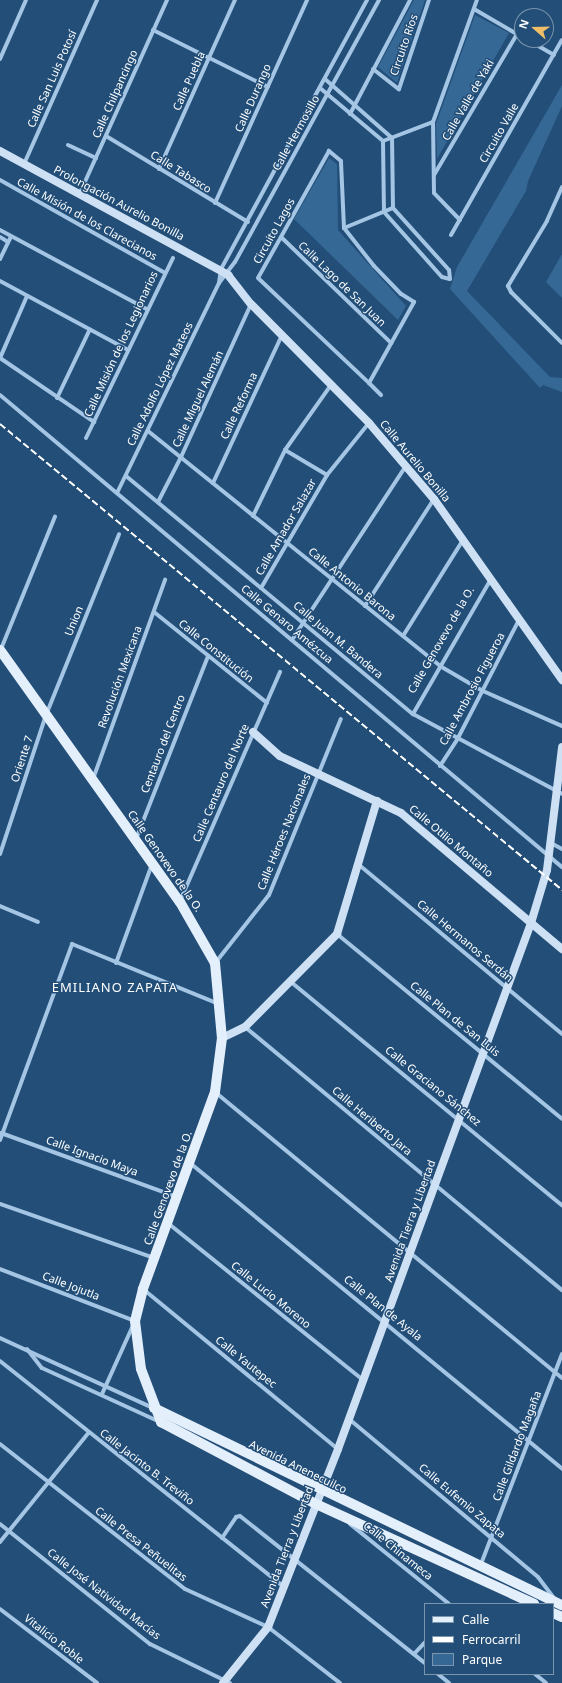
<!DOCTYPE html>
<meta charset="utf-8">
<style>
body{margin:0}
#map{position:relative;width:562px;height:1683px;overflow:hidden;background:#224e78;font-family:"Noto Sans",sans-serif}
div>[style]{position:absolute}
.green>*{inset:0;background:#366896}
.street>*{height:4px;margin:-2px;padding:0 2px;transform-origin:2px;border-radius:2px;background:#a4c5e4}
.secondary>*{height:8px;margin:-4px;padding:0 4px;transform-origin:4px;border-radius:4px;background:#cde0f4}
.primary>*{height:10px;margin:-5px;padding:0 5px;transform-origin:5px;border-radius:5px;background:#e4effc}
.rail>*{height:2px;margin-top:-1px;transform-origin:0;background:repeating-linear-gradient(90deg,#fff 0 7px,transparent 0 10px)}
span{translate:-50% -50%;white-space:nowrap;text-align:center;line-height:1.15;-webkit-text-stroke:3px #224e78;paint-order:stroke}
.street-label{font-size:11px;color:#fff}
.quarter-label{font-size:13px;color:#fff;letter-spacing:1px}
.legend{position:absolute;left:424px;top:1603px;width:130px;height:72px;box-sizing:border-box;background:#224e78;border:1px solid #7a95ae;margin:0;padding:5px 7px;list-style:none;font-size:12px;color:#fff}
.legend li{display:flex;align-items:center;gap:8px;height:20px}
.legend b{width:20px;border:1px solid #7a95ae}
.north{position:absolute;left:514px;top:8px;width:40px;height:40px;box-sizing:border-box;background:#224e78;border:1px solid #7a95ae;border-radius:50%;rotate:290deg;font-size:11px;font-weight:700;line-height:16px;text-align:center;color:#fff}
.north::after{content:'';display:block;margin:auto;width:14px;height:18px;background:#efbf67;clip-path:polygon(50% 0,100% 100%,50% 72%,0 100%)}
</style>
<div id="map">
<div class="green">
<i style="clip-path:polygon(414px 0,425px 0,397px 83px,378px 67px)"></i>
<i style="clip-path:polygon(475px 15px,509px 33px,437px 159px,436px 124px)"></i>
<i style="clip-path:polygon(562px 85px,562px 106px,528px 181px,526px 191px,467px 291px,550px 377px,562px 378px,562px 392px,543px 385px,540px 388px,450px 289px,457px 267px)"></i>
<i style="clip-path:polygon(329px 158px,337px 164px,338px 230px,406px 306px,398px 320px,294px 219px)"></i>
<i style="clip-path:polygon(562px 254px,562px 298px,546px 282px)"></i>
</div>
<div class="street">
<i style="left:474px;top:9px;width:56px;rotate:30.3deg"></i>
<i style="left:153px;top:30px;width:128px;rotate:26.4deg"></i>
<i style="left:528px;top:40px;width:30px;rotate:30deg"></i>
<i style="left:0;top:59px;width:64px;rotate:-66.2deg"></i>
<i style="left:373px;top:69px;width:33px;rotate:38deg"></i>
<i style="left:399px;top:89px;width:94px;rotate:-71.4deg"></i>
<i style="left:320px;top:88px;width:82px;rotate:40.1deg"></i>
<i style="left:383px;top:141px;width:71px;rotate:89.2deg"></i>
<i style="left:384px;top:212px;width:87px;rotate:48.3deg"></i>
<i style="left:442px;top:277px;width:8px;rotate:14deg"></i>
<i style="left:450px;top:279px;width:9px;rotate:-96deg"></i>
<i style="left:449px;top:270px;width:84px;rotate:-132.1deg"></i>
<i style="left:393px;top:208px;width:70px;rotate:-90.8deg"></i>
<i style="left:392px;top:138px;width:89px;rotate:-138.6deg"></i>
<i style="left:350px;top:114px;width:129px;rotate:-62.2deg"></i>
<i style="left:106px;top:136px;width:166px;rotate:31.2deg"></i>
<i style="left:383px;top:141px;width:53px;rotate:-20.8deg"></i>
<i style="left:68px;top:145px;width:31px;rotate:25deg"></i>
<i style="left:24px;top:164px;width:180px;rotate:-66deg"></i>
<i style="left:159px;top:169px;width:185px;rotate:-65.8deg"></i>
<i style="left:434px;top:175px;width:164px;rotate:-59.5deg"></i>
<i style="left:0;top:180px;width:189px;rotate:29.4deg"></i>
<i style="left:562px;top:187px;width:37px;rotate:114deg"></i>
<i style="left:547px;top:221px;width:76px;rotate:121deg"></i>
<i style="left:508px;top:286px;width:7px;rotate:63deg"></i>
<i style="left:511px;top:292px;width:72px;rotate:45deg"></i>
<i style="left:79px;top:195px;width:214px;rotate:-65.7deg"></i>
<i style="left:215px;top:203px;width:223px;rotate:-65.6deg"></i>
<i style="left:460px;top:220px;width:37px;rotate:-134deg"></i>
<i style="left:434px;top:193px;width:71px;rotate:-90.8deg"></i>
<i style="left:433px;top:122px;width:130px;rotate:-70.2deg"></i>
<i style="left:344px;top:228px;width:53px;rotate:-22.2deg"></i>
<i style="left:0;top:230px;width:167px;rotate:28.3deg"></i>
<i style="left:451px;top:235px;width:224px;rotate:-60.4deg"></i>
<i style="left:0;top:237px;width:9px;rotate:32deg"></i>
<i style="left:281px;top:237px;width:153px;rotate:43.9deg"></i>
<i style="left:0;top:259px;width:25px;rotate:-64deg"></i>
<i style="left:0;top:281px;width:145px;rotate:28.3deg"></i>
<i style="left:219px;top:283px;width:26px;rotate:-53deg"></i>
<i style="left:235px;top:262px;width:299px;rotate:-61.2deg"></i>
<i style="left:27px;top:296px;width:68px;rotate:113.5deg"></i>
<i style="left:0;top:358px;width:114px;rotate:34.2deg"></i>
<i style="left:369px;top:383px;width:93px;rotate:-60.9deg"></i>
<i style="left:414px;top:302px;width:15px;rotate:-148deg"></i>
<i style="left:401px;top:294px;width:39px;rotate:-134deg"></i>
<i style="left:374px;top:266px;width:48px;rotate:-128.3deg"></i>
<i style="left:344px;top:228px;width:67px;rotate:-92.6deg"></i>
<i style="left:341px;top:161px;width:16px;rotate:-140deg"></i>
<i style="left:329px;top:151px;width:145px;rotate:119.2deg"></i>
<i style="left:258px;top:278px;width:153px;rotate:43.4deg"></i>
<i style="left:369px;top:383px;width:17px;rotate:45deg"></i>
<i style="left:0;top:395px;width:734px;rotate:40.03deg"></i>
<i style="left:57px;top:398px;width:76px;rotate:-64.4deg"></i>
<i style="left:148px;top:431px;width:375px;rotate:38.8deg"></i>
<i style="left:440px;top:666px;width:50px;rotate:30.2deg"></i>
<i style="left:483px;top:691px;width:86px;rotate:23.9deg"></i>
<i style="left:86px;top:438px;width:200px;rotate:-64.2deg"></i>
<i style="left:285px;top:450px;width:49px;rotate:30.8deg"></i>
<i style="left:126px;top:476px;width:373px;rotate:39.7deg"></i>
<i style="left:413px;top:714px;width:169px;rotate:28.2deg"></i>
<i style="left:213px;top:483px;width:163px;rotate:-65deg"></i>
<i style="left:117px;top:493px;width:233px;rotate:-64.1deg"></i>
<i style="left:219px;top:283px;width:14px;rotate:-82deg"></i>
<i style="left:221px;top:269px;width:306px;rotate:-61.5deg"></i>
<i style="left:158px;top:502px;width:51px;rotate:-62.9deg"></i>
<i style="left:181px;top:457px;width:168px;rotate:-65.4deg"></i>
<i style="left:253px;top:516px;width:73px;rotate:-64.1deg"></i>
<i style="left:285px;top:450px;width:80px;rotate:-54.7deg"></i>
<i style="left:261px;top:588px;width:131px;rotate:-59.7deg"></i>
<i style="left:327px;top:475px;width:67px;rotate:-51.1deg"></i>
<i style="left:365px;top:606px;width:127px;rotate:-57.2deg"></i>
<i style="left:154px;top:612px;width:145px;rotate:38.8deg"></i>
<i style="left:403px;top:636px;width:113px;rotate:-58deg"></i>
<i style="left:292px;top:640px;width:208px;rotate:-56.8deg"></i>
<i style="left:1px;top:649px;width:143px;rotate:-67.8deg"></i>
<i style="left:413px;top:714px;width:156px;rotate:-60deg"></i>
<i style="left:440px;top:766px;width:33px;rotate:-57deg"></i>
<i style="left:458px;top:738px;width:133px;rotate:-62.7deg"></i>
<i style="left:93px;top:779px;width:212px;rotate:-70.1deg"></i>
<i style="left:136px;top:839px;width:197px;rotate:-68.5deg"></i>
<i style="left:551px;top:843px;width:13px;rotate:29deg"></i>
<i style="left:0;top:854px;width:146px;rotate:-71.7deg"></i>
<i style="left:46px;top:715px;width:195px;rotate:-68deg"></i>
<i style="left:358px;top:864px;width:266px;rotate:39.8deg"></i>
<i style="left:180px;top:901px;width:250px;rotate:-66.4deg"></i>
<i style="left:0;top:906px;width:41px;rotate:22.8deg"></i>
<i style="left:337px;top:934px;width:291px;rotate:39.4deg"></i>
<i style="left:216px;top:962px;width:85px;rotate:-51.7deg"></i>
<i style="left:269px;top:895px;width:190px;rotate:-67.8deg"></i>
<i style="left:116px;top:963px;width:105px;rotate:-70deg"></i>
<i style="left:291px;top:982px;width:351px;rotate:39.5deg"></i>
<i style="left:245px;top:1027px;width:412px;rotate:39.7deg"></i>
<i style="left:215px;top:1092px;width:450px;rotate:39.5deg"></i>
<i style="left:1px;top:1133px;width:187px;rotate:20deg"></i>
<i style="left:0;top:1140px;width:209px;rotate:-69.8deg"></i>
<i style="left:72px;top:944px;width:159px;rotate:22.2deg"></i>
<i style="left:190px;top:1163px;width:482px;rotate:39.4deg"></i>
<i style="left:0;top:1204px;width:163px;rotate:19.3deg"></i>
<i style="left:169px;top:1224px;width:249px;rotate:38.8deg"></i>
<i style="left:0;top:1269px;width:145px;rotate:21.1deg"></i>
<i style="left:135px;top:1321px;width:80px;rotate:114.3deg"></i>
<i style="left:143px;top:1289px;width:252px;rotate:39.4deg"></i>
<i style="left:0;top:1338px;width:168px;rotate:24.6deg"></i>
<i style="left:27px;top:1349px;width:24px;rotate:52deg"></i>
<i style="left:42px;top:1368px;width:128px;rotate:24.6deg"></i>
<i style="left:0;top:1361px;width:362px;rotate:38.5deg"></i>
<i style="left:349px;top:1419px;width:246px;rotate:39.9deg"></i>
<i style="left:538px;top:1577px;width:26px;rotate:53deg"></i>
<i style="left:0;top:1444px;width:235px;rotate:38.1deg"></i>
<i style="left:185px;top:1589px;width:91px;rotate:24.6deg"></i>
<i style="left:268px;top:1627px;width:91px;rotate:37.9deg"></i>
<i style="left:0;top:1524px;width:192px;rotate:38.7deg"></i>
<i style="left:150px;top:1644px;width:89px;rotate:26deg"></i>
<i style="left:350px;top:1524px;width:127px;rotate:38.9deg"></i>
<i style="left:222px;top:1538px;width:25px;rotate:-56deg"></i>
<i style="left:236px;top:1517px;width:4px;rotate:-14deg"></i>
<i style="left:240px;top:1516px;width:236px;rotate:38.5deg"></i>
<i style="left:0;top:1542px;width:141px;rotate:-51deg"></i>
<i style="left:481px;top:1564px;width:225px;rotate:-68.9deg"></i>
<i style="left:0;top:1609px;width:122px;rotate:37.3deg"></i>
<i style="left:414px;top:1654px;width:16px;rotate:-47deg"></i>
<i style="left:438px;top:1674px;width:14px;rotate:39deg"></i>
<i style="left:535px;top:1674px;width:14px;rotate:39deg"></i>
</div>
<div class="secondary">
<i style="left:0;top:151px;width:260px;rotate:28.5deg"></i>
<i style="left:228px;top:275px;width:37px;rotate:52deg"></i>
<i style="left:251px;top:304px;width:168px;rotate:45.2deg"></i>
<i style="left:369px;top:423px;width:100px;rotate:49.5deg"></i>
<i style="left:434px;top:499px;width:222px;rotate:54.7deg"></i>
<i style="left:253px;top:732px;width:36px;rotate:42deg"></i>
<i style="left:280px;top:756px;width:134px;rotate:25.2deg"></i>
<i style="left:401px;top:813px;width:211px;rotate:40.2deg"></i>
<i style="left:222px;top:1038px;width:25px;rotate:-26deg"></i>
<i style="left:245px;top:1027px;width:131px;rotate:-45.3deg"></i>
<i style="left:337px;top:934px;width:139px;rotate:-73.3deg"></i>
<i style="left:223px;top:1683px;width:72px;rotate:-51.2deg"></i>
<i style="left:268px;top:1627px;width:191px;rotate:-68.5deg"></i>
<i style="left:338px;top:1449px;width:560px;rotate:-69.85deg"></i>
<i style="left:531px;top:923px;width:55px;rotate:-73.2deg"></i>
<i style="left:547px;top:870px;width:124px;rotate:-83deg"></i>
</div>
<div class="primary">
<i style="left:0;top:650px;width:310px;rotate:54.5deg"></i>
<i style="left:180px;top:902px;width:70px;rotate:60.2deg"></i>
<i style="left:215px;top:963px;width:75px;rotate:84.7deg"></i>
<i style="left:222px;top:1038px;width:54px;rotate:97.4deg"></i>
<i style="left:215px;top:1092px;width:210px;rotate:110.1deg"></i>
<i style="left:143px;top:1289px;width:33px;rotate:104deg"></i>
<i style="left:135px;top:1321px;width:48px;rotate:82.9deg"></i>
<i style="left:141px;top:1369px;width:57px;rotate:69.3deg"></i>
<i style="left:161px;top:1422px;width:175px;rotate:27.9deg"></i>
<i style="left:316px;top:1504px;width:240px;rotate:24.6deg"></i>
<i style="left:154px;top:1408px;width:453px;rotate:25.8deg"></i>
<i style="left:553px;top:1613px;width:10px;rotate:24deg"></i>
</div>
<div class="rail">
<i style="left:0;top:424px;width:730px;rotate:39.66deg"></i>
</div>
<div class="street-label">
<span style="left:404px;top:45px;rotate:-71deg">Circuito Ríos</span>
<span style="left:52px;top:79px;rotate:-66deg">Calle San Luis Potosí</span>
<span style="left:189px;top:81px;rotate:-66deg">Calle Puebla</span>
<span style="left:115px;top:94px;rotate:-66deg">Calle Chilpancingo</span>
<span style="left:253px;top:98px;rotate:-66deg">Calle Durango</span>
<span style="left:468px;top:100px;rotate:-60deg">Calle Valle de Yaki</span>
<span style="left:296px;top:133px;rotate:-61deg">Calle Hermosillo</span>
<span style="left:499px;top:133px;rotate:-60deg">Circuito Valle</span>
<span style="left:181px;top:172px;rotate:32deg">Calle Tabasco</span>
<span style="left:119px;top:203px;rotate:28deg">Prolongación Aurelio Bonilla</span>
<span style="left:87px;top:219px;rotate:29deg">Calle Misión de los Clarecianos</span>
<span style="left:274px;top:231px;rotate:-61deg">Circuito Lagos</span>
<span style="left:342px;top:284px;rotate:44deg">Calle Lago de San Juan</span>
<span style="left:121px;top:344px;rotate:-65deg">Calle Misión de los Legionarios</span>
<span style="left:160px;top:384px;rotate:-64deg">Calle Adolfo López Mateos</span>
<span style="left:198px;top:399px;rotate:-65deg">Calle Miguel Alemán</span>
<span style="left:239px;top:406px;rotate:-65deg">Calle Reforma</span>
<span style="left:415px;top:461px;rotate:50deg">Calle Aurelio Bonilla</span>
<span style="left:286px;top:527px;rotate:-60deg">Calle Amador Salazar</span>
<span style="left:352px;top:584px;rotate:39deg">Calle Antonio Barona</span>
<span style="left:74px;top:621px;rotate:-68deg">Union</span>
<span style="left:287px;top:624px;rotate:40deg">Calle Genaro Amézcua</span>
<span style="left:338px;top:640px;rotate:40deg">Calle Juan M. Bandera</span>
<span style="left:441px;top:640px;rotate:-60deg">Calle Genovevo de la O.</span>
<span style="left:216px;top:651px;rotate:39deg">Calle Constitución</span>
<span style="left:120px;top:677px;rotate:-70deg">Revolución Mexicana</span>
<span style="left:472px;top:689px;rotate:-62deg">Calle Ambrosio Figueroa</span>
<span style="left:163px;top:744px;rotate:-69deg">Centauro del Centro</span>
<span style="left:22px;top:759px;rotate:-72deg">Oriente 7</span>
<span style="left:221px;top:783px;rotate:-67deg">Calle Centauro del Norte</span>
<span style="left:284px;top:832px;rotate:-68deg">Calle Héroes Nacionales</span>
<span style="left:451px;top:841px;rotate:40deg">Calle Otilio Montaño</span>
<span style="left:165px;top:861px;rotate:55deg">Calle Genovevo de la O.</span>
<span style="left:465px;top:941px;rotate:40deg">Calle Hermanos Serdán</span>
<span style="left:455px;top:1019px;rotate:39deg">Calle Plan de San Luis</span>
<span style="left:433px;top:1086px;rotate:39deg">Calle Graciano Sánchez</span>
<span style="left:372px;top:1121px;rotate:40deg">Calle Heriberto Jara</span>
<span style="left:92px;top:1156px;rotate:20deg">Calle Ignacio Maya</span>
<span style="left:168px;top:1188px;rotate:-70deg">Calle Genovevo de la O.</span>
<span style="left:410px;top:1221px;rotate:-70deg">Avenida Tierra y Libertad</span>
<span style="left:71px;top:1286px;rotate:21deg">Calle Jojutla</span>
<span style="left:271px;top:1295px;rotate:39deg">Calle Lucio Moreno</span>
<span style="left:383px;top:1308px;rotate:39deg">Calle Plan de Ayala</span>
<span style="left:246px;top:1362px;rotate:39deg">Calle Yautepec</span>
<span style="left:517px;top:1446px;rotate:-69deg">Calle Gildardo Magaña</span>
<span style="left:147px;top:1467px;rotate:38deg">Calle Jacinto B. Treviño</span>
<span style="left:298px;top:1467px;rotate:26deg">Avenida Anenecuilco</span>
<span style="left:462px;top:1501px;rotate:40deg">Calle Eufemio Zapata</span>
<span style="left:141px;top:1544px;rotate:38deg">Calle Presa Peñuelitas</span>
<span style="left:287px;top:1547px;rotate:-69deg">Avenida Tierra y Libertad</span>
<span style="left:398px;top:1551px;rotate:39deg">Calle Chinameca</span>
<span style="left:104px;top:1594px;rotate:38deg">Calle José Natividad Macías</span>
<span style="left:54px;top:1639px;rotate:38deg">Vitalicio Roble</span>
</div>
<div class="quarter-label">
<span style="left:115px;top:987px">EMILIANO ZAPATA</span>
</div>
<ul class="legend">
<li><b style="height:5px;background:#e4effc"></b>Calle</li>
<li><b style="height:5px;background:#fff"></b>Ferrocarril</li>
<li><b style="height:11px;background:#366896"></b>Parque</li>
</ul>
<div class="north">N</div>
</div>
